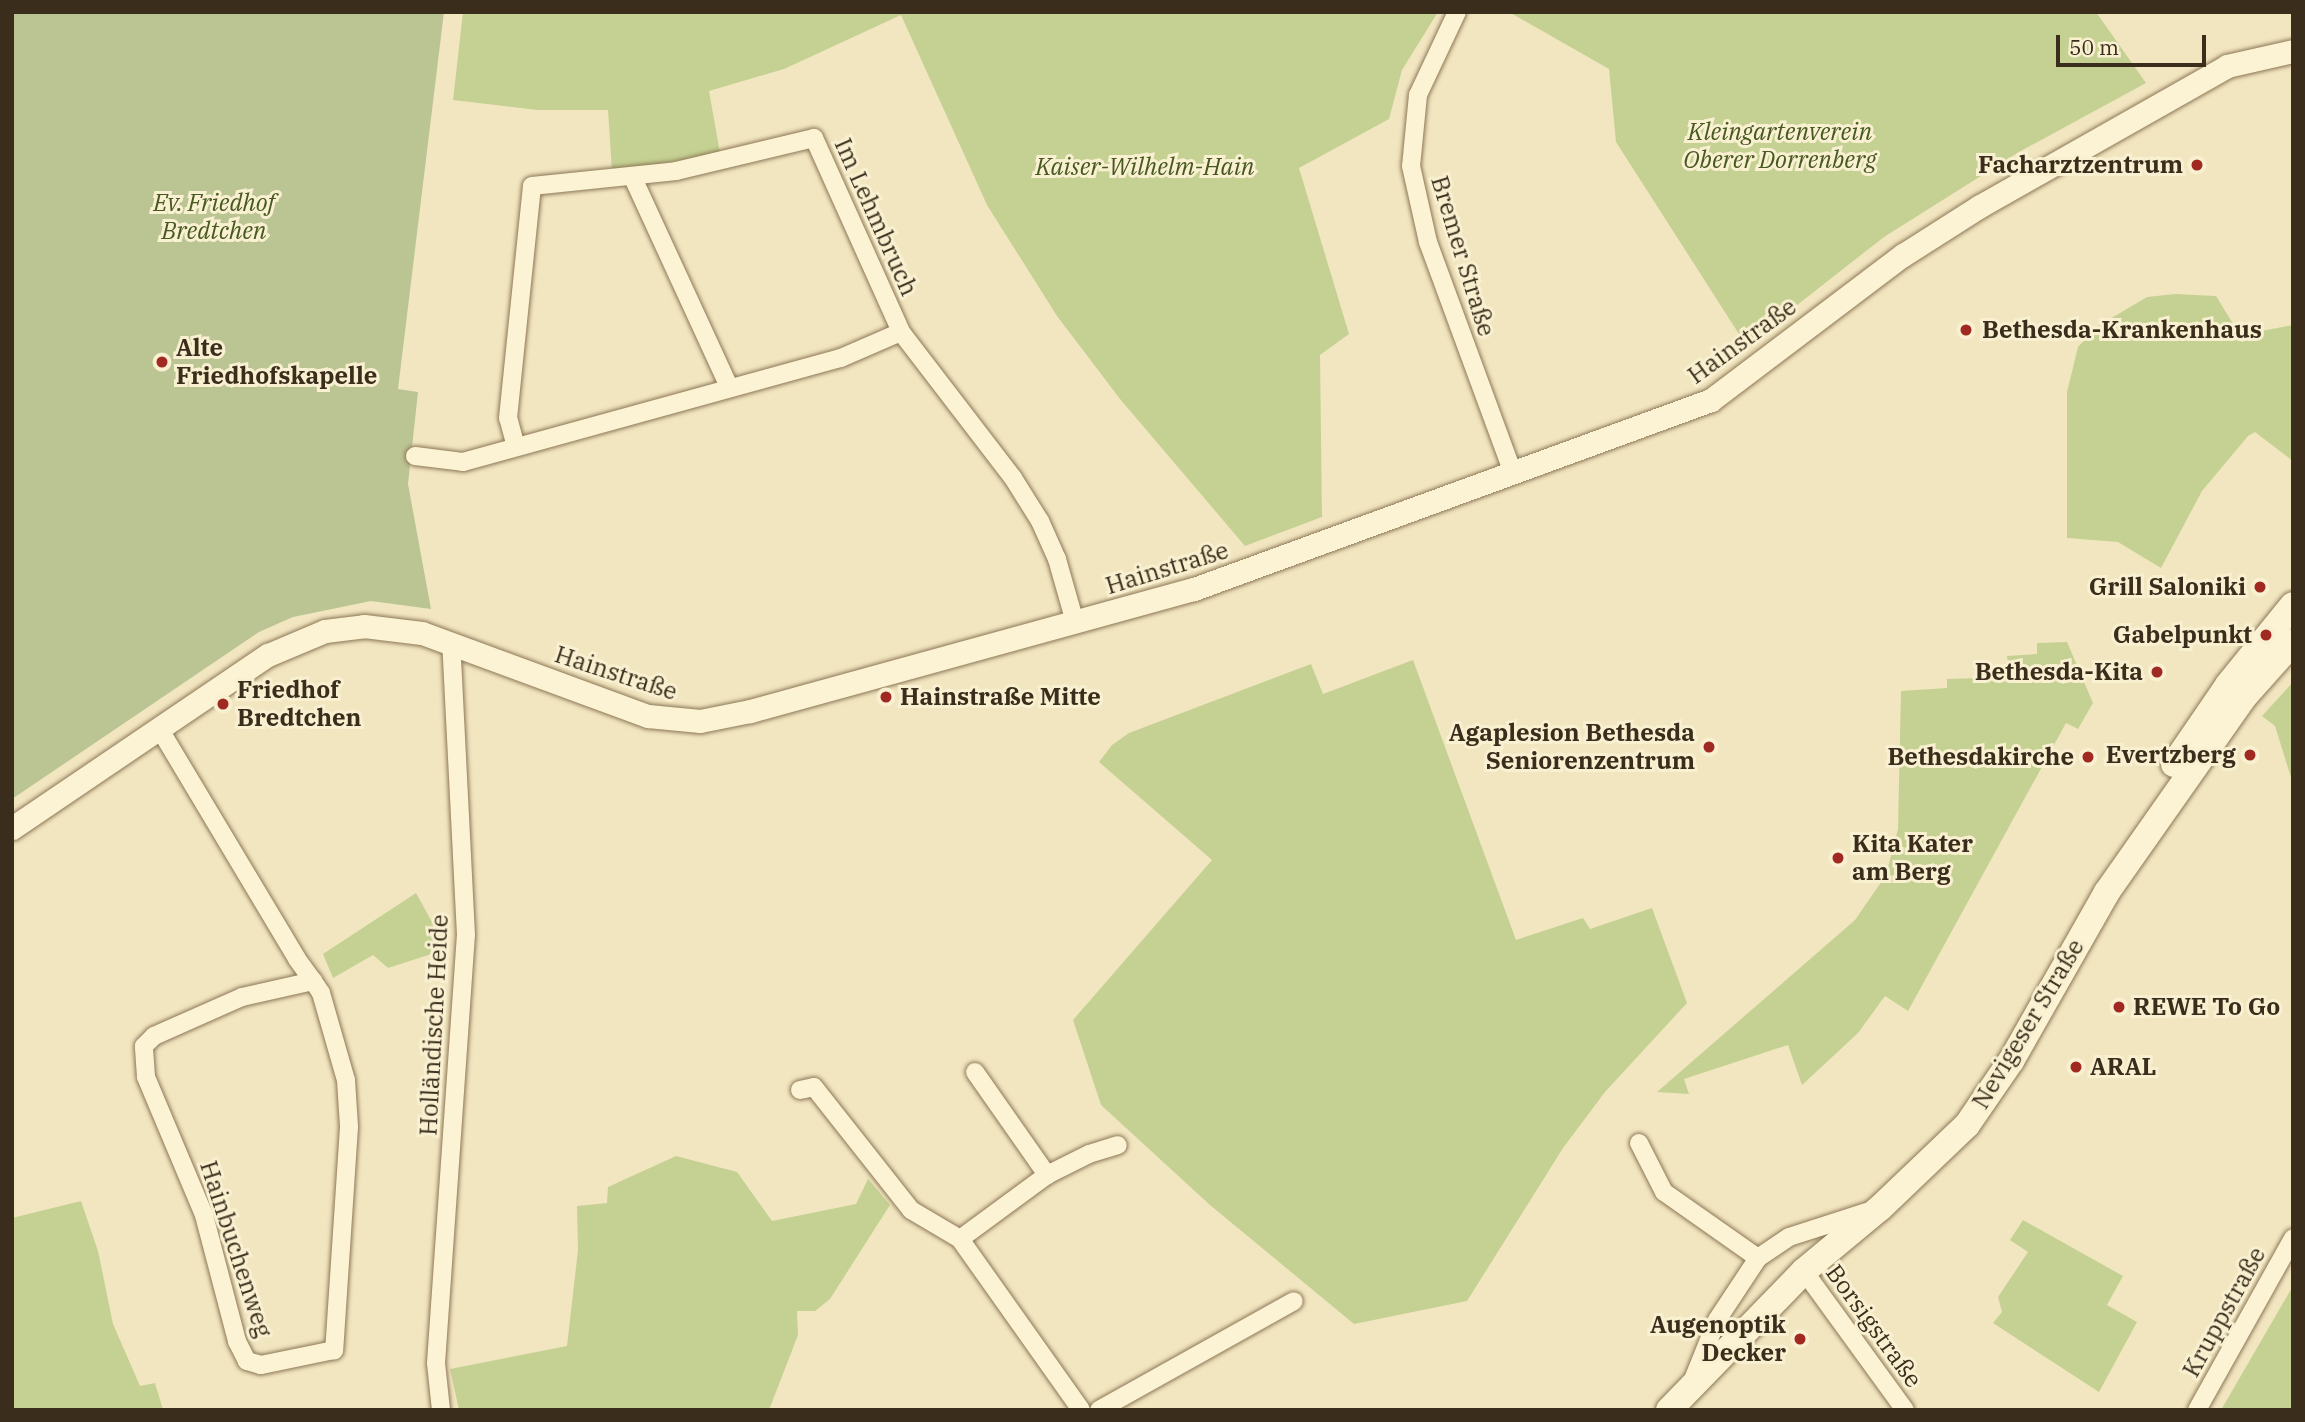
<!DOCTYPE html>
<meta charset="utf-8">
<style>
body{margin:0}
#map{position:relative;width:2305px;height:1422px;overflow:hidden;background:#f2e6c0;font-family:"IBM Plex Serif",serif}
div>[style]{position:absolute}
.green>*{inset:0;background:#c5d193}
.cemetery>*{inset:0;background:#bbc593}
.roads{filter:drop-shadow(0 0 2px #8c7756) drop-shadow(0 0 2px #8c7756)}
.minor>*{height:18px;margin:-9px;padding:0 9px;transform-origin:9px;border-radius:9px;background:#fcf3d4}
.tertiary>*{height:23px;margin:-11.5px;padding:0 11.5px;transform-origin:11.5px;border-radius:11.5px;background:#fcf3d4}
.secondary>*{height:26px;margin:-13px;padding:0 13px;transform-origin:13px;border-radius:13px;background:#fcf3d4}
.dots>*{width:19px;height:19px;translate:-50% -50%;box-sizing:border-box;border:4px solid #f8f0d0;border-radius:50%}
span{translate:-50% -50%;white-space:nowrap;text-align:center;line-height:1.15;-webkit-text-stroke:6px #f8f0d0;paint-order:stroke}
.park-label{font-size:24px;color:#475921;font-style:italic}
.poi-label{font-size:24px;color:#3b2d1c;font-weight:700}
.right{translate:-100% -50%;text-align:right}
.left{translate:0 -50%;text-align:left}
.street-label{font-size:24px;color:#3b2d1c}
.frame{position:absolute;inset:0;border:14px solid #3b2d1c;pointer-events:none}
.scale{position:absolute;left:2056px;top:35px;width:150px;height:32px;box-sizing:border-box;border:4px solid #3b2d1c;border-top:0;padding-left:9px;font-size:21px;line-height:24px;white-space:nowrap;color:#3b2d1c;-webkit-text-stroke:5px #f8f0d0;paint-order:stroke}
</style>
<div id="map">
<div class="green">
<i style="clip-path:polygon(463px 12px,1438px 12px,1402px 70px,1389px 119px,1299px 168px,1349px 334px,1320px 355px,1322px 517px,1245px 546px,1120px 399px,1057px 316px,987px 205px,901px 15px,784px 69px,709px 91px,720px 153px,612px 172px,608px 110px,537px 110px,453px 100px)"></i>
<i style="clip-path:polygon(1509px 12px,2096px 12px,2146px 83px,2019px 152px,1884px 237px,1746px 345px,1616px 142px,1609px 69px)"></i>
<i style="clip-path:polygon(2175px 294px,2216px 296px,2240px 335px,2293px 325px,2293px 461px,2255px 432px,2248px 436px,2202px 491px,2161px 568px,2118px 542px,2067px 538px,2067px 392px,2078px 347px,2098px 326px,2147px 297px)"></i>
<i style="clip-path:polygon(2067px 642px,2093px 703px,2078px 729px,2066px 723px,1908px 1011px,1885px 996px,1858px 1033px,1802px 1085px,1788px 1045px,1684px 1079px,1689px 1094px,1657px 1092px,1855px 920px,1886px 875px,1898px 829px,1901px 691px,1947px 688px,1947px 679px,1978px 678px,1978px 668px,2008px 665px,2007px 656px,2037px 654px,2037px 643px)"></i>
<i style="clip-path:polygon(1413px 660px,1516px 940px,1583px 918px,1590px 929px,1652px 908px,1687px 1003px,1605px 1092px,1563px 1148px,1467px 1301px,1354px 1324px,1210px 1205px,1101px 1105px,1073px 1020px,1212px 860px,1099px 762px,1112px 745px,1129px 733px,1311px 664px,1323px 694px)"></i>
<i style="clip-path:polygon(2293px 682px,2293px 784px,2275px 726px,2262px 716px)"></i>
<i style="clip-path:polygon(416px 893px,447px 949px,388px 968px,373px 955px,333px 978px,323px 954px)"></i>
<i style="clip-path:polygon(676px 1156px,737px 1172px,772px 1221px,856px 1204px,868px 1179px,890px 1205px,830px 1299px,815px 1311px,797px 1311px,798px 1335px,769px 1410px,459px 1410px,450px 1369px,567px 1346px,578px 1250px,577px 1206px,607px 1203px,608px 1187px)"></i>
<i style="clip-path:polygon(81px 1201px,98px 1251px,113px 1324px,140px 1386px,155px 1383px,163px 1410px,12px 1410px,12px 1218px)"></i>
<i style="clip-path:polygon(2023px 1220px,2123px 1276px,2107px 1305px,2137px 1322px,2099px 1392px,1993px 1323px,2002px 1312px,1998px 1297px,2028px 1252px,2010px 1240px)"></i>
<i style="clip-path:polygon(2293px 1286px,2293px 1410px,2221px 1410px)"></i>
</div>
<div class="cemetery">
<i style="clip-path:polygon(12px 12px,444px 12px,398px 389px,418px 392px,408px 484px,431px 609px,371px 601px,293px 617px,259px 632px,12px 799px)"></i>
</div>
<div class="roads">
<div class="minor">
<i style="left:1457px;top:12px;width:92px;rotate:115.2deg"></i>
<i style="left:1418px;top:95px;width:71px;rotate:95.6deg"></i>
<i style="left:1411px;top:166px;width:78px;rotate:77.4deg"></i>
<i style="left:1428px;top:242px;width:246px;rotate:69.8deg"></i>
<i style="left:633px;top:178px;width:230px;rotate:65.3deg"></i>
<i style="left:516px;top:447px;width:30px;rotate:-105deg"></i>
<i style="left:508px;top:418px;width:233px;rotate:-84.1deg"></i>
<i style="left:532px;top:186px;width:145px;rotate:-5.9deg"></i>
<i style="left:676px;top:171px;width:142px;rotate:-13.4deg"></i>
<i style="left:814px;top:138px;width:213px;rotate:65.8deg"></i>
<i style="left:901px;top:332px;width:184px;rotate:52.5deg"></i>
<i style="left:1013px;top:478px;width:51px;rotate:57.9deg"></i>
<i style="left:1040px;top:521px;width:42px;rotate:65.9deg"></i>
<i style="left:1057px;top:559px;width:66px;rotate:74.1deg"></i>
<i style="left:415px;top:456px;width:48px;rotate:7.1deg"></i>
<i style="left:463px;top:462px;width:392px;rotate:-15.4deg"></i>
<i style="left:841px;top:358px;width:65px;rotate:-23.4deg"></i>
<i style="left:159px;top:728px;width:269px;rotate:59.1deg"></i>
<i style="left:297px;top:959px;width:27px;rotate:54deg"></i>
<i style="left:313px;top:981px;width:14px;rotate:56deg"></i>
<i style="left:321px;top:993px;width:91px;rotate:74deg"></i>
<i style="left:346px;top:1080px;width:47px;rotate:86.3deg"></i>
<i style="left:349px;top:1127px;width:224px;rotate:93.8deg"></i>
<i style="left:334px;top:1350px;width:75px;rotate:168.4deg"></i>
<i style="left:261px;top:1365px;width:15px;rotate:-164deg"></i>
<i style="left:247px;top:1361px;width:22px;rotate:-117deg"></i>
<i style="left:237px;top:1341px;width:130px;rotate:-104.7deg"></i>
<i style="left:204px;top:1215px;width:150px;rotate:-112.8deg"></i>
<i style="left:146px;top:1077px;width:31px;rotate:-94deg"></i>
<i style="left:144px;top:1046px;width:14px;rotate:-45deg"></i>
<i style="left:154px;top:1036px;width:96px;rotate:-23.9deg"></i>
<i style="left:242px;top:997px;width:73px;rotate:-12.7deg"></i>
<i style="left:975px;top:1072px;width:126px;rotate:55deg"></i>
<i style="left:800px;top:1090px;width:14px;rotate:-12deg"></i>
<i style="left:814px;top:1087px;width:157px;rotate:51.7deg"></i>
<i style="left:911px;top:1210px;width:57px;rotate:30.6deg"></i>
<i style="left:960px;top:1239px;width:209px;rotate:54.7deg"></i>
<i style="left:1639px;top:1143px;width:55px;rotate:63deg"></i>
<i style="left:1664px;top:1192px;width:115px;rotate:35.1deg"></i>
<i style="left:960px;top:1239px;width:108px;rotate:-36.3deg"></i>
<i style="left:1047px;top:1175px;width:47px;rotate:-26.6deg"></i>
<i style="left:1089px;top:1154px;width:30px;rotate:-17deg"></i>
<i style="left:1804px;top:1271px;width:172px;rotate:54deg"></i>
<i style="left:1694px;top:1377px;width:61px;rotate:-68deg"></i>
<i style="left:1717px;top:1320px;width:74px;rotate:-56.5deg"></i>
<i style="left:1758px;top:1258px;width:37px;rotate:-34deg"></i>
<i style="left:1789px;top:1237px;width:82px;rotate:-17.8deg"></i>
<i style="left:441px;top:1410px;width:47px;rotate:-96.1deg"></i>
<i style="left:436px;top:1363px;width:429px;rotate:-86deg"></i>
<i style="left:466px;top:935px;width:293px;rotate:-92.9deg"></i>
<i style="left:1099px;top:1410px;width:223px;rotate:-29.2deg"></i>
<i style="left:2197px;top:1410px;width:197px;rotate:-60.8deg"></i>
</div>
<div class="tertiary">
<i style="left:12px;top:828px;width:309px;rotate:-34.1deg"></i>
<i style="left:268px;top:655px;width:62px;rotate:-22.8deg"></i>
<i style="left:325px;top:631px;width:39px;rotate:-7deg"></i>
<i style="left:364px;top:626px;width:58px;rotate:6.9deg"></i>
<i style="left:422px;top:633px;width:241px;rotate:20.2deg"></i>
<i style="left:648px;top:716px;width:52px;rotate:5.5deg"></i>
<i style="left:700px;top:721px;width:51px;rotate:-11.3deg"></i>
<i style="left:750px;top:711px;width:460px;rotate:-15.4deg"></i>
<i style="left:1194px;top:589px;width:550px;rotate:-20.08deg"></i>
<i style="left:1711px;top:400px;width:241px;rotate:-37.1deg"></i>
<i style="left:1903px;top:255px;width:91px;rotate:-32.5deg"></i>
<i style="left:1980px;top:206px;width:284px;rotate:-29.5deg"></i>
<i style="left:2227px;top:66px;width:68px;rotate:-12.8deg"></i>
</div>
<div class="secondary">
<i style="left:2174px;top:764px;width:96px;rotate:-55.6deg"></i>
<i style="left:2228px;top:685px;width:103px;rotate:-50.9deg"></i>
<i style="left:1669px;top:1410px;width:194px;rotate:-45.8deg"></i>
<i style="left:1804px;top:1271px;width:99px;rotate:-39.7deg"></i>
<i style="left:1880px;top:1208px;width:120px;rotate:-43.7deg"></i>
<i style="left:1967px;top:1125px;width:78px;rotate:-55.5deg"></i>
<i style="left:2011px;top:1061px;width:194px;rotate:-60.4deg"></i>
<i style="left:2107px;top:892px;width:238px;rotate:-54.9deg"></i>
<i style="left:2244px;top:697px;width:74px;rotate:-48.3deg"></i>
</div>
</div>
<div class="dots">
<i style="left:2197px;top:165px;background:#a02921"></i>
<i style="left:1966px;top:330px;background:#a02921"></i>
<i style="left:162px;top:362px;background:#a02921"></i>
<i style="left:2260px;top:587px;background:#a02921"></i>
<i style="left:2266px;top:635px;background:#a02921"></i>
<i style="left:2157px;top:672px;background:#a02921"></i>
<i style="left:886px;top:697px;background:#a02921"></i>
<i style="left:223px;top:704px;background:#a02921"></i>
<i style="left:1709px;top:747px;background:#a02921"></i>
<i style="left:2250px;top:755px;background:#a02921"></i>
<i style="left:2088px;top:757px;background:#a02921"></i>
<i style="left:1838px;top:858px;background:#a02921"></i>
<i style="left:2119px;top:1007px;background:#a02921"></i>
<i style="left:2076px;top:1067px;background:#a02921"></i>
<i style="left:1800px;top:1339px;background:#a02921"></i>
</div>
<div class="park-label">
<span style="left:1780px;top:146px">Kleingartenverein<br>Oberer Dorrenberg</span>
<span style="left:1145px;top:167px">Kaiser-Wilhelm-Hain</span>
<span style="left:214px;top:217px">Ev. Friedhof<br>Bredtchen</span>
</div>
<div class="poi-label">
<span class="right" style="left:2183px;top:165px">Facharztzentrum</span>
<span class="left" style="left:1982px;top:330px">Bethesda-Krankenhaus</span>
<span class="left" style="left:176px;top:362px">Alte<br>Friedhofskapelle</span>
<span class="right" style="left:2246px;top:587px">Grill Saloniki</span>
<span class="right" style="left:2252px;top:635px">Gabelpunkt</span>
<span class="right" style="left:2143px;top:672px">Bethesda-Kita</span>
<span class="left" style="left:237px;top:704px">Friedhof<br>Bredtchen</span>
<span class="left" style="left:900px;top:697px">Hainstraße Mitte</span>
<span class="right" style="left:1695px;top:747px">Agaplesion Bethesda<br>Seniorenzentrum</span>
<span class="right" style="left:2236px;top:755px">Evertzberg</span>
<span class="right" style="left:2074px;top:757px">Bethesdakirche</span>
<span class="left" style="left:1852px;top:858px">Kita Kater<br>am Berg</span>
<span class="left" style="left:2133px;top:1007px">REWE To Go</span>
<span class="left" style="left:2090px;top:1067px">ARAL</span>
<span class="right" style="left:1786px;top:1339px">Augenoptik<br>Decker</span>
</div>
<div class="street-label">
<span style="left:876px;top:217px;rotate:66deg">Im Lehmbruch</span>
<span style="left:1463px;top:256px;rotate:73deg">Bremer Straße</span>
<span style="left:1742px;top:341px;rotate:-36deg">Hainstraße</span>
<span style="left:1167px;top:568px;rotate:-17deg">Hainstraße</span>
<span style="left:616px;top:673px;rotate:18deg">Hainstraße</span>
<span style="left:2028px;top:1024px;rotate:-59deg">Nevigeser Straße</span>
<span style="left:434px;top:1025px;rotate:-87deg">Holländische Heide</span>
<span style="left:236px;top:1249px;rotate:72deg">Hainbuchenweg</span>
<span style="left:2224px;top:1312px;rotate:-61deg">Kruppstraße</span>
<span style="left:1874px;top:1326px;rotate:54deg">Borsigstraße</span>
</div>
<div class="frame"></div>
<div class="scale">50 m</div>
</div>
